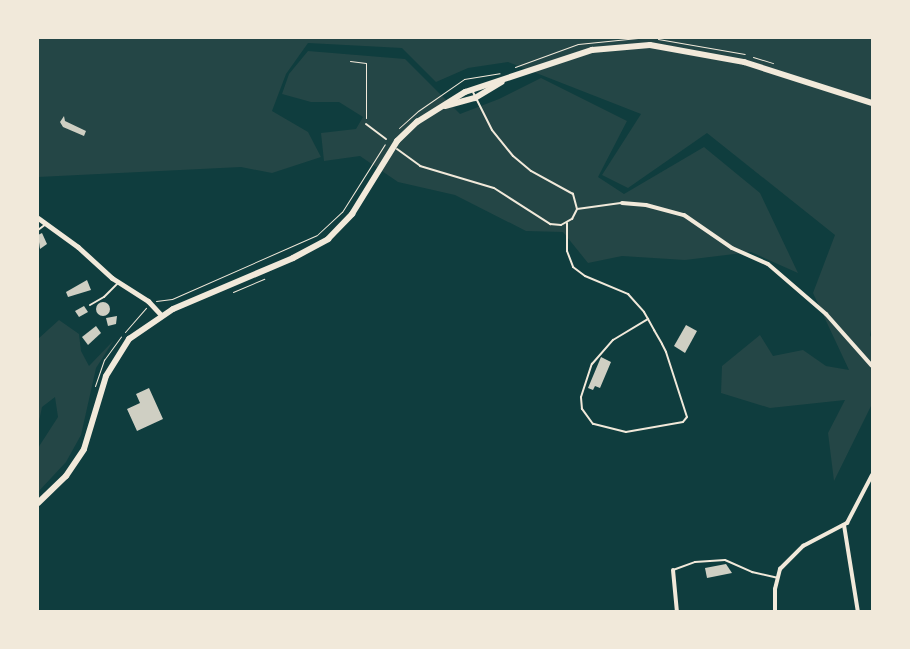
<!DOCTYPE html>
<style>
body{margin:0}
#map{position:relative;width:910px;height:649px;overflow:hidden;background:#0f3d3e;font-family:"Golos Text",sans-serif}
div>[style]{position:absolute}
.green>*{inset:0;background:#244646}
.building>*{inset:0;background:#cfcfc3}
.round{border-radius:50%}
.path>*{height:1px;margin:-0.5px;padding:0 0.5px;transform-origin:0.5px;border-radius:0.5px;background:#f1e9da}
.service>*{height:2px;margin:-1px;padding:0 1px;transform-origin:1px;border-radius:1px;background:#f1e9da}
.minor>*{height:4px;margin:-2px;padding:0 2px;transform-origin:2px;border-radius:2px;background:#f1e9da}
.tertiary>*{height:5px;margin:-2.5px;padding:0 2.5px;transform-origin:2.5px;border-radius:2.5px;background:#f1e9da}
.trunk>*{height:6px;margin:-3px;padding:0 3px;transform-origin:3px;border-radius:3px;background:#f1e9da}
span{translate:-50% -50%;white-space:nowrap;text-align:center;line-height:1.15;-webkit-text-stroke:4px #f1e9da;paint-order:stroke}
.frame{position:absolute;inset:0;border:39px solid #f1e9da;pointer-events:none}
</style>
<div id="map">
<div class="green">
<i style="clip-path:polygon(38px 38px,872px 38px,872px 325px,870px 335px,872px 339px,872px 404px,834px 481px,828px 433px,845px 400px,770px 408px,721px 393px,722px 366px,760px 335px,773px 356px,803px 350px,826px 366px,849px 370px,813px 293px,835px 235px,707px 133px,628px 188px,602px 175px,641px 114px,508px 62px,468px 68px,436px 82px,402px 48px,308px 43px,286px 74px,272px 111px,308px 132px,321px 157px,272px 173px,241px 167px,38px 177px)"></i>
<i style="clip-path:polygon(308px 51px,405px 59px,460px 114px,499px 99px,541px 78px,627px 121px,598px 177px,624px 194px,704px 147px,760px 193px,798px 273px,751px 252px,685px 260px,622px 256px,588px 263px,563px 232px,526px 231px,455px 195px,398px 182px,360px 156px,324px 161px,321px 133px,356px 129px,363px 117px,339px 102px,311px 102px,282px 94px,289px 74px)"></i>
<i style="clip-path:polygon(59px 320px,79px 334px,81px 351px,89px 366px,114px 340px,96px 368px,81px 435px,66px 462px,38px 492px,38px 448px,58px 417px,55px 397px,42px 407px,38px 426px,38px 339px)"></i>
</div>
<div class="building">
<i style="clip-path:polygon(64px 116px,65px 121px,86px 131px,84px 136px,63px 127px,60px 122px)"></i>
<i style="clip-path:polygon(42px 233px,47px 244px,40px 249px,38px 235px)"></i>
<i style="clip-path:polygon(87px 280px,91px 290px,68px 297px,66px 292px)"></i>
<i class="round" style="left:96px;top:302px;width:14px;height:14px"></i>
<i style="clip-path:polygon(84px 306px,88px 312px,79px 317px,75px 311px)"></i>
<i style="clip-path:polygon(117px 316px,116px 324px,108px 326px,106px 318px)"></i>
<i style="clip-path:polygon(686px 325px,697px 331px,685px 353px,674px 346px)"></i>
<i style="clip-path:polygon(96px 326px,101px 333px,88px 345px,82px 337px)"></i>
<i style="clip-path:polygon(601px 357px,611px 362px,600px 388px,595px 386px,593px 390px,588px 388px)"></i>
<i style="clip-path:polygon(149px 388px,163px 419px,137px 431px,127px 409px,140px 403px,136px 394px)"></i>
<i style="clip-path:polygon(726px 564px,732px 573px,707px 578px,705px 568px)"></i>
</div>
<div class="path">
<i style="left:658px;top:39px;width:88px;rotate:9.8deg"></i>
<i style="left:753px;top:57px;width:21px;rotate:17deg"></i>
<i style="left:350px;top:61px;width:16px;rotate:7deg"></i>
<i style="left:366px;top:63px;width:55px;rotate:90deg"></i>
<i style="left:515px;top:67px;width:67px;rotate:-20.1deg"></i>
<i style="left:578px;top:44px;width:60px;rotate:-5.7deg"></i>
<i style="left:399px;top:128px;width:25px;rotate:-42deg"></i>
<i style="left:418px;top:111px;width:56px;rotate:-34.8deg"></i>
<i style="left:464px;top:79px;width:36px;rotate:-9deg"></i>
<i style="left:233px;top:292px;width:34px;rotate:-23deg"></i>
<i style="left:156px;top:301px;width:16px;rotate:-7deg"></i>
<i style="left:172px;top:299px;width:158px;rotate:-23.8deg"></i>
<i style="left:317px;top:235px;width:34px;rotate:-43deg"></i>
<i style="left:342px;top:212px;width:80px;rotate:-57.7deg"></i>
<i style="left:125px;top:332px;width:32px;rotate:-49deg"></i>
<i style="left:95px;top:386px;width:28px;rotate:-71deg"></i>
<i style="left:104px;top:360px;width:29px;rotate:-54deg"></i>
</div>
<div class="service">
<i style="left:366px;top:124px;width:25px;rotate:37deg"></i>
<i style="left:397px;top:149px;width:29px;rotate:36deg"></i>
<i style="left:420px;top:166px;width:77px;rotate:16.6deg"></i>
<i style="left:494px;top:188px;width:67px;rotate:32.7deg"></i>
<i style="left:550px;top:224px;width:11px;rotate:5deg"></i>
<i style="left:561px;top:225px;width:13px;rotate:-29deg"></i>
<i style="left:572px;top:219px;width:11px;rotate:-63deg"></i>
<i style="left:577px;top:209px;width:16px;rotate:-105deg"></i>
<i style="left:573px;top:194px;width:48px;rotate:-151.3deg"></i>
<i style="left:531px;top:171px;width:23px;rotate:-140deg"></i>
<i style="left:513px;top:156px;width:33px;rotate:-129deg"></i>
<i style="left:492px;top:130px;width:42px;rotate:-116.6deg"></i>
<i style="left:577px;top:209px;width:44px;rotate:-7.8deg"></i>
<i style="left:567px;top:223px;width:28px;rotate:90deg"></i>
<i style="left:567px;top:251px;width:17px;rotate:69deg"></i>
<i style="left:573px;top:267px;width:15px;rotate:37deg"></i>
<i style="left:585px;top:276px;width:47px;rotate:22.7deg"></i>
<i style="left:628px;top:294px;width:24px;rotate:48deg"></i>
<i style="left:644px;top:312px;width:8px;rotate:60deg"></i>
<i style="left:648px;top:319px;width:13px;rotate:61deg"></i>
<i style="left:654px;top:330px;width:16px;rotate:60deg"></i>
<i style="left:662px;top:344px;width:9px;rotate:63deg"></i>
<i style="left:666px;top:352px;width:68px;rotate:72.1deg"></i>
<i style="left:687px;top:417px;width:6px;rotate:129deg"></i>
<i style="left:683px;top:422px;width:58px;rotate:170deg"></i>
<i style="left:626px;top:432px;width:34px;rotate:-166deg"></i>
<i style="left:593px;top:424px;width:19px;rotate:-126deg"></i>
<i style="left:582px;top:409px;width:12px;rotate:-95deg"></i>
<i style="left:581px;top:397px;width:35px;rotate:-72deg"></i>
<i style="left:592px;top:364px;width:32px;rotate:-49deg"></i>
<i style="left:613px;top:340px;width:41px;rotate:-31deg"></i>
<i style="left:38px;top:230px;width:10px;rotate:-37deg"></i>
<i style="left:90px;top:305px;width:16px;rotate:-30deg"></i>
<i style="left:104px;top:297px;width:20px;rotate:-45deg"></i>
<i style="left:673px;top:570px;width:23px;rotate:-20deg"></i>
<i style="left:695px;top:562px;width:30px;rotate:-4deg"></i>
<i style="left:725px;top:560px;width:30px;rotate:24deg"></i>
<i style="left:752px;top:572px;width:26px;rotate:13deg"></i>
</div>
<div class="minor">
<i style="left:622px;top:203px;width:24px;rotate:5deg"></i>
<i style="left:646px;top:205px;width:39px;rotate:15deg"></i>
<i style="left:684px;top:215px;width:58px;rotate:34.5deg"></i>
<i style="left:732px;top:248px;width:39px;rotate:24deg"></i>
<i style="left:768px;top:264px;width:77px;rotate:40.8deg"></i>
<i style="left:826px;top:314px;width:69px;rotate:48.5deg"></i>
<i style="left:844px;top:525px;width:88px;rotate:80.9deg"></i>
<i style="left:673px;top:570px;width:42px;rotate:84.6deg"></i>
<i style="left:775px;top:612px;width:23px;rotate:-90deg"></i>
<i style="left:775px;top:589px;width:21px;rotate:-76deg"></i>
<i style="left:780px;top:569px;width:33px;rotate:-45deg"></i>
<i style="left:803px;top:546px;width:50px;rotate:-27.6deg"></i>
<i style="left:847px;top:523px;width:54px;rotate:-62.5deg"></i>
</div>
<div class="tertiary">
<i style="left:38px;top:218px;width:49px;rotate:35.9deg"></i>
<i style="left:78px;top:247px;width:46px;rotate:42.4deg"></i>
<i style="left:112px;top:278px;width:43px;rotate:32.6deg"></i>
<i style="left:148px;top:301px;width:19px;rotate:47deg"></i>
</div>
<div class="trunk">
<i style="left:445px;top:106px;width:31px;rotate:-15deg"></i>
<i style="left:475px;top:98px;width:31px;rotate:-31deg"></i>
<i style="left:38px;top:503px;width:39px;rotate:-44deg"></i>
<i style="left:66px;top:476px;width:32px;rotate:-56deg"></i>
<i style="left:84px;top:449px;width:76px;rotate:-73.2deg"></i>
<i style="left:106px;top:376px;width:44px;rotate:-58.1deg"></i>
<i style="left:129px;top:339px;width:53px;rotate:-34.3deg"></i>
<i style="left:173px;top:309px;width:130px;rotate:-23deg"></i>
<i style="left:293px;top:258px;width:40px;rotate:-28deg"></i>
<i style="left:328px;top:239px;width:35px;rotate:-46deg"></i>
<i style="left:352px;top:214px;width:86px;rotate:-58.3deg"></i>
<i style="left:397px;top:141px;width:28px;rotate:-44deg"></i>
<i style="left:417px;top:122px;width:57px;rotate:-32deg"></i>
<i style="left:465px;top:92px;width:134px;rotate:-18.3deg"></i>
<i style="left:592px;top:50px;width:58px;rotate:-4.9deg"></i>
<i style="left:650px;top:45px;width:96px;rotate:10.3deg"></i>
<i style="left:744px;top:62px;width:134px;rotate:17.8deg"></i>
</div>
<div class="frame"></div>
</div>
